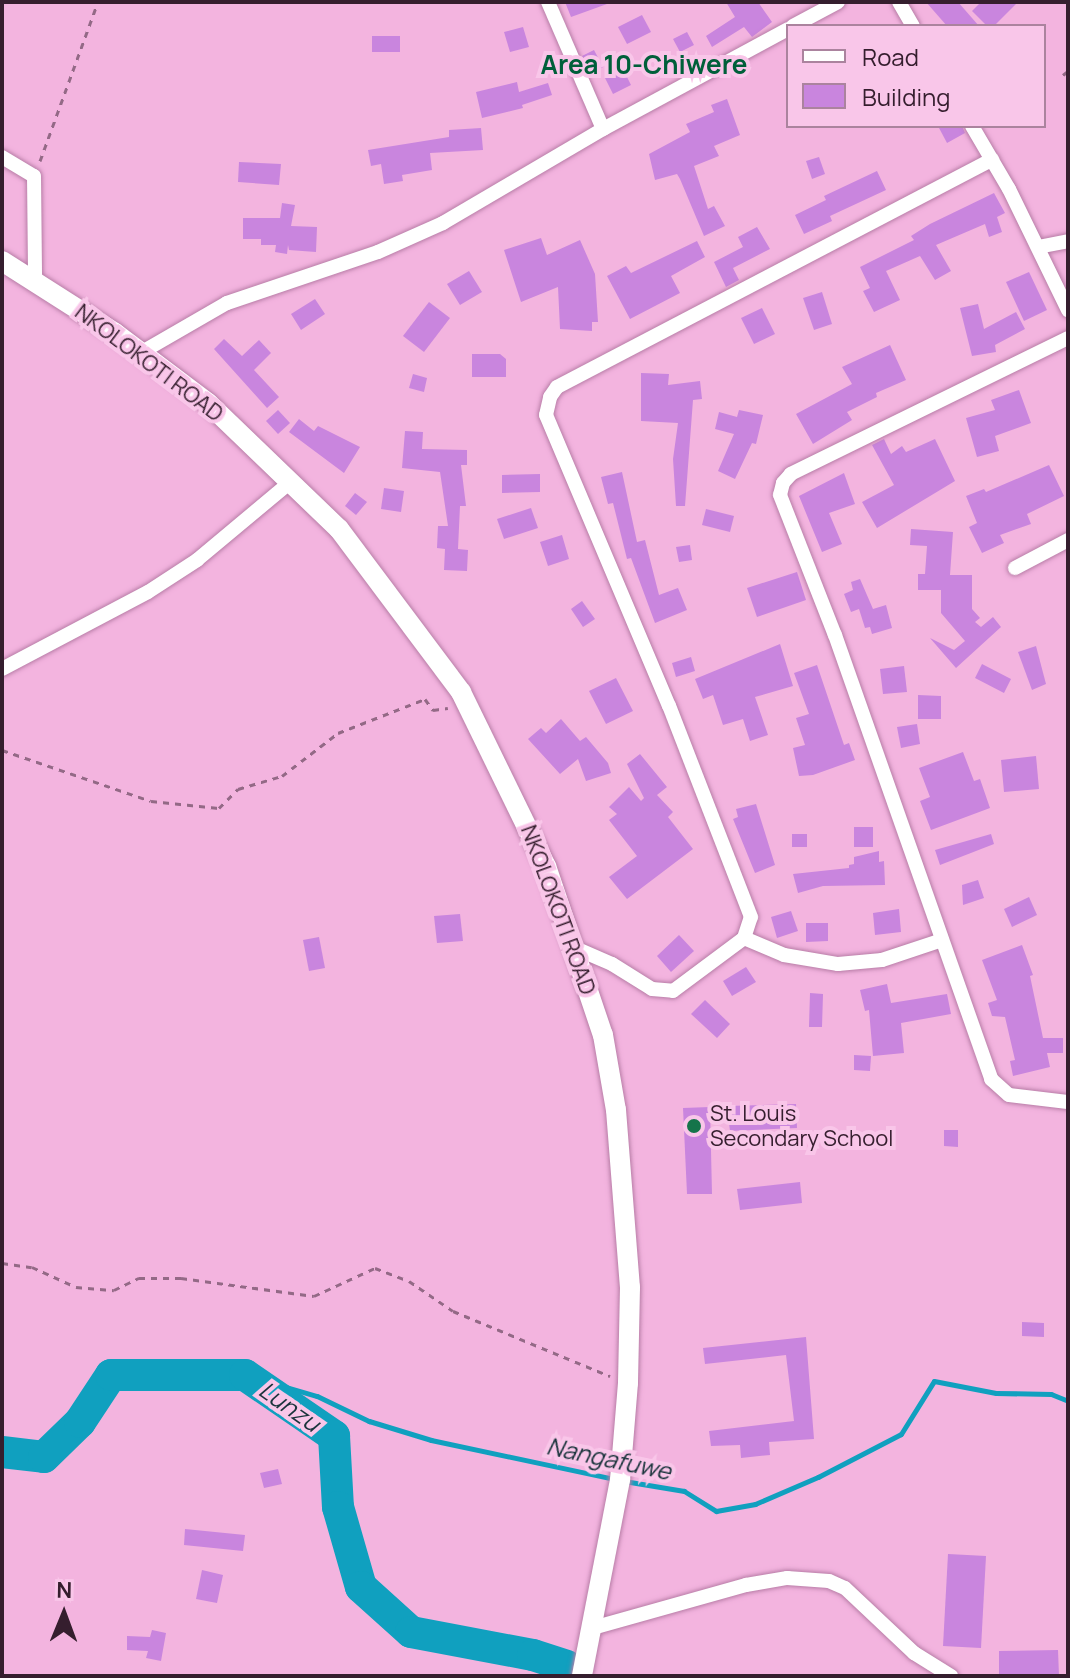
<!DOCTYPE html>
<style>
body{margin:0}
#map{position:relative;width:1070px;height:1678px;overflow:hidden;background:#f3b4df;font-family:Manrope,sans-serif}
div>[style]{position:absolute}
.stream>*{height:5px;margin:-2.5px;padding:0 2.5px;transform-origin:2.5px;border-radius:2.5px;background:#10a0bf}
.river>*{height:32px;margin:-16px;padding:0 16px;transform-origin:16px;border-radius:16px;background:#10a0bf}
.building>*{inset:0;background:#c985de}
.path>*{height:3px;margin-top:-1.5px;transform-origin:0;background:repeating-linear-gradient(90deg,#936986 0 6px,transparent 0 12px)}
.roads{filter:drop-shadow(0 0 2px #b87da7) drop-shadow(0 0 2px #b87da7)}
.minor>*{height:14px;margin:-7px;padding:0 7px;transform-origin:7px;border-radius:7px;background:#fff}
.secondary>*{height:20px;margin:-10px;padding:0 10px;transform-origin:10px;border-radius:10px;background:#fff}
.dots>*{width:22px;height:22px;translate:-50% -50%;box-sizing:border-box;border:4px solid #f9c6e9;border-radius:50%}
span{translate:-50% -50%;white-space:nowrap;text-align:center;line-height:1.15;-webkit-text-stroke:8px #f9c6e9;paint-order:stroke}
.street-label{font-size:22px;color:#351e2e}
.poi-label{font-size:22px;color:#351e2e}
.left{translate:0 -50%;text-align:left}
.water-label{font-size:24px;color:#1a343c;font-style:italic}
.quarter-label{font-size:26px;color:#005f3a;font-weight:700}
.frame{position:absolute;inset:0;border:4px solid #351e2e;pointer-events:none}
.legend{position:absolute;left:786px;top:24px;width:260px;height:104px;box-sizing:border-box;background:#f9c6e9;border:2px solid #ab839e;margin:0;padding:10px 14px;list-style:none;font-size:24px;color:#351e2e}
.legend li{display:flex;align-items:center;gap:16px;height:40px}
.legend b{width:40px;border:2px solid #ab839e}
.north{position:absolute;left:24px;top:1574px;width:80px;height:80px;-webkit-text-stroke:6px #f9c6e9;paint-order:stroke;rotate:1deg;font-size:22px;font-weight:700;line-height:32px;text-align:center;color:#351e2e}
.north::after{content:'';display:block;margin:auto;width:28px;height:36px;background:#351e2e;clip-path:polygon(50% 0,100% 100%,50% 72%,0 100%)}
</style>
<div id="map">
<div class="stream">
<i style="left:245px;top:1375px;width:75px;rotate:16.3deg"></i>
<i style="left:317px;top:1396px;width:58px;rotate:25.7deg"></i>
<i style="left:369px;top:1421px;width:65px;rotate:17deg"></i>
<i style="left:431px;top:1440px;width:188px;rotate:12deg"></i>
<i style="left:624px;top:1481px;width:61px;rotate:9.5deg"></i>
<i style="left:684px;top:1491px;width:38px;rotate:32deg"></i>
<i style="left:716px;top:1511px;width:40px;rotate:-10deg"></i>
<i style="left:755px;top:1504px;width:69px;rotate:-23.2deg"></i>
<i style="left:818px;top:1477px;width:93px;rotate:-27.4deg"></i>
<i style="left:901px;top:1434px;width:62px;rotate:-58.1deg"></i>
<i style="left:934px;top:1381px;width:63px;rotate:11deg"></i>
<i style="left:996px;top:1393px;width:55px;rotate:1deg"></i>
<i style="left:1051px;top:1394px;width:18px;rotate:22deg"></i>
</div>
<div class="river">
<i style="left:2px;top:1452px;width:42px;rotate:6.8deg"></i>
<i style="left:44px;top:1457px;width:50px;rotate:-44.2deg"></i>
<i style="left:80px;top:1422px;width:56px;rotate:-56.6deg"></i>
<i style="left:111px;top:1375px;width:134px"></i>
<i style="left:245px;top:1375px;width:108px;rotate:34.4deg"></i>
<i style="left:334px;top:1436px;width:71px;rotate:86.8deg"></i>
<i style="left:338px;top:1507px;width:83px;rotate:74deg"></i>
<i style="left:361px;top:1587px;width:67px;rotate:42deg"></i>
<i style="left:411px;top:1632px;width:124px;rotate:10.7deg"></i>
<i style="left:533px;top:1655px;width:35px;rotate:18deg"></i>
</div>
<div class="building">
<i style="clip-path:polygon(565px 2px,607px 2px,607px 4px,571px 17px)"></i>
<i style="clip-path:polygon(726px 2px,758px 2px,772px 22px,752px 37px,744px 27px,712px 47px,706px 36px,735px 17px)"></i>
<i style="clip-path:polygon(926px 2px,958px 2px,979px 26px,947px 26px)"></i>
<i style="clip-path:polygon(981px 2px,1018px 2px,994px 26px,987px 26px,972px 11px)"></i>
<i style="clip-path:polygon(642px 15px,651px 32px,627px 44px,618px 27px)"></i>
<i style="clip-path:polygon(523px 27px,529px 47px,510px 52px,504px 32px)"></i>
<i style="clip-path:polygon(687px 32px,694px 45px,680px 52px,673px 39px)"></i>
<i style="clip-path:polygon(372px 36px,400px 36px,400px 52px,372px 52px)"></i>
<i style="clip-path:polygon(594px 50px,603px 67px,590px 74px,582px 56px)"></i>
<i style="clip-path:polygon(623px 69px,631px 85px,613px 94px,605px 78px)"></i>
<i style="clip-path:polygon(517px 82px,519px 92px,548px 83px,552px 95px,522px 105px,523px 108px,482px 118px,476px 92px)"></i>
<i style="clip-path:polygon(727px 99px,740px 135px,714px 146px,719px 156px,694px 166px,708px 209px,714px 206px,725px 226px,704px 236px,680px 179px,677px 174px,655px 180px,649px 154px,690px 132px,686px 124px,714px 112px,711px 105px)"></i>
<i style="clip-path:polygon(938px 126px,962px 126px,965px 133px,947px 143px)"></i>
<i style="clip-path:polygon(481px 128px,483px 150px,430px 153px,432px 170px,402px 175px,403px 181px,384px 184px,381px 164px,371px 166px,368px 150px,449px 137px,449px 130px)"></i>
<i style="clip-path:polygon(819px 157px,825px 174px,812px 179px,806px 161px)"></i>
<i style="clip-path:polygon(239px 162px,281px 164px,279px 185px,238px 182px)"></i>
<i style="clip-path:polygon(877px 171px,886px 190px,830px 216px,832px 221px,804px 234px,795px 215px,826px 200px,824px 196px)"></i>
<i style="clip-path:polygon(994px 193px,1005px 213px,997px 217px,1002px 232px,989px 237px,985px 224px,936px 245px,951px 271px,935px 280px,920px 256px,886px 271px,900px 300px,874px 312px,863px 291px,870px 288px,860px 267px,914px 240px,911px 236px,930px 224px)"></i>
<i style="clip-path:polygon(282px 203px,295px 205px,291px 226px,317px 227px,316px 252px,289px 250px,288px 245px,287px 254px,275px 252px,276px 245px,261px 245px,261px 239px,243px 239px,243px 218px,280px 218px)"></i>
<i style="clip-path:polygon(757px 227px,770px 249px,733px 268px,739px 280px,726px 287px,714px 262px,743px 247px,738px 237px)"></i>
<i style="clip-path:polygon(541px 238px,547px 255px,580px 240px,595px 274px,598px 322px,592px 322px,592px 331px,560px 329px,558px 287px,521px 302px,504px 250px)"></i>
<i style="clip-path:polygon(697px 241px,705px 257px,671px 276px,680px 293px,630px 319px,607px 276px,626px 266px,631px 273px)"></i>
<i style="clip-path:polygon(469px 271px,482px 292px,460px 305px,447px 284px)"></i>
<i style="clip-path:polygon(1029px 272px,1047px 310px,1024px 321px,1006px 282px)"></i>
<i style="clip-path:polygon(822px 292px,832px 324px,814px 330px,803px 298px)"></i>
<i style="clip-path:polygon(315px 299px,325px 314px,301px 330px,291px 314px)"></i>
<i style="clip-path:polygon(429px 302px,450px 318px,424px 352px,403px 336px)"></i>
<i style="clip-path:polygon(978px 304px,984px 329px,1016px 312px,1025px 329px,995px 345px,996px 352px,972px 356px,960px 308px)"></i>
<i style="clip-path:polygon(762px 308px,775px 334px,754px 344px,741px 318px)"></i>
<i style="clip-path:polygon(224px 339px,242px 356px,259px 340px,271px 353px,254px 370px,279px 397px,267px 408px,214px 349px)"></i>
<i style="clip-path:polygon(890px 345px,906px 380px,876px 393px,877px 397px,847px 412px,852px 420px,813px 444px,796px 414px,852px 384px,842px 367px)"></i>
<i style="clip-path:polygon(472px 354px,500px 354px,506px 359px,506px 377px,472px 377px)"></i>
<i style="clip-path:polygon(641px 373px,669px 374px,668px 385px,700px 381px,702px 399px,693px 400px,685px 506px,676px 506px,673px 459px,678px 423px,641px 421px)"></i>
<i style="clip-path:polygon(413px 374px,427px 378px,424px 392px,409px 388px)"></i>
<i style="clip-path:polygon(1019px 390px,1031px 423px,995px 436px,999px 451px,977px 457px,966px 418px,995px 410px,991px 400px)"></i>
<i style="clip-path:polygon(278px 410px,290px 423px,278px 434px,266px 421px)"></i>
<i style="clip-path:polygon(739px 410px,763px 415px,756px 444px,752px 443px,735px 479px,718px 471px,734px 434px,715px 429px,719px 412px,737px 417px)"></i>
<i style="clip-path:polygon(299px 419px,314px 431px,318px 426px,360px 447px,344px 473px,289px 432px)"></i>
<i style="clip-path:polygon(405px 431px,423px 432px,422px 449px,467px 450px,467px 465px,461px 465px,466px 506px,460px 506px,458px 549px,468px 550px,467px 571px,444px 570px,445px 549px,437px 548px,438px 526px,448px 526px,440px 472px,402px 468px)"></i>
<i style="clip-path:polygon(884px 439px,891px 454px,902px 446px,906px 452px,935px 439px,955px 481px,877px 528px,862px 502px,894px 485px,872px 445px)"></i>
<i style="clip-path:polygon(1049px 465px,1064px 496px,1027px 514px,1031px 524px,1000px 535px,1004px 543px,982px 553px,969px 527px,977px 523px,966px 496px,984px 489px,986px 492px)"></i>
<i style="clip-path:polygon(622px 472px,637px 542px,645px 540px,659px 595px,678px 588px,687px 610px,655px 623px,631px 558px,627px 559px,613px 503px,608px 504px,601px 477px)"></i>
<i style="clip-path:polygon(844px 473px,855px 504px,829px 513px,842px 544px,822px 552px,799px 496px)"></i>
<i style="clip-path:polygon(540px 474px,540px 492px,502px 493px,502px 475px)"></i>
<i style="clip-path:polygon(384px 488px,404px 491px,401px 512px,381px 509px)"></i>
<i style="clip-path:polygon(355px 493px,367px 502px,356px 515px,345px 506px)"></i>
<i style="clip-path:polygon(531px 508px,538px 528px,504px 539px,497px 519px)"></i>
<i style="clip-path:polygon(706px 509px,734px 516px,730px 532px,702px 525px)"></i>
<i style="clip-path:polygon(911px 529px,953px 532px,950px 575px,972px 575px,972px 609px,980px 618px,975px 622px,981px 627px,993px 617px,1001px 627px,956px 668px,930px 638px,954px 650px,965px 641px,941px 613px,941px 590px,918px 590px,918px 574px,925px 574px,927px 546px,910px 545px)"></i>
<i style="clip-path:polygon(562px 535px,569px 559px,548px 566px,540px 542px)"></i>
<i style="clip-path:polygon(690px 545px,692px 560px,679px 562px,676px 547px)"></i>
<i style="clip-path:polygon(797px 572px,806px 600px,757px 617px,747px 588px)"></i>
<i style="clip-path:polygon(860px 579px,873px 609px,886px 605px,892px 628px,872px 634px,870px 627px,865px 628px,859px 609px,851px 612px,844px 594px,853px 590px,851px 582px)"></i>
<i style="clip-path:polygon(582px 601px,595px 619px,583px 627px,571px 609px)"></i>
<i style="clip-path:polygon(780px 644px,793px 686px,755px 697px,768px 735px,750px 741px,743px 719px,723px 725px,713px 695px,703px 699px,695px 679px)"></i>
<i style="clip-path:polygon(1036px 646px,1046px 684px,1032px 690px,1018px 652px)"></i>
<i style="clip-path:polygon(691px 657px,695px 671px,676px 677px,672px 663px)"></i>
<i style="clip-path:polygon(982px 664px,1011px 679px,1004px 693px,975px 678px)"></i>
<i style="clip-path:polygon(817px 665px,844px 745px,849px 743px,855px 760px,813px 775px,799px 776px,793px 748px,805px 745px,796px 718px,809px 714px,794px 673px)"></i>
<i style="clip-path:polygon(904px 666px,907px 692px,883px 694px,880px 669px)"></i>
<i style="clip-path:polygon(616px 678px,633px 711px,606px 724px,589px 691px)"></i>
<i style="clip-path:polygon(918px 695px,941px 696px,941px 719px,918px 719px)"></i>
<i style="clip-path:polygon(561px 719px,580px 741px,586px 737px,608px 763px,611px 773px,586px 781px,578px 759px,560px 774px,528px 739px,541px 728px,546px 733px)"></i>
<i style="clip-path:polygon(917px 724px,920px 744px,901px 748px,897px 727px)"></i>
<i style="clip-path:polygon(963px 752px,974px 781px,980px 779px,990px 808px,931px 830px,920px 801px,930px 797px,919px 768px)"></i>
<i style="clip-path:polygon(640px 754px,667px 787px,657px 795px,673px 812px,668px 817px,693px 849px,627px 899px,609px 877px,637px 856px,609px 820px,617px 814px,609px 807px,629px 787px,641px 801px,644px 798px,627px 764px)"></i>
<i style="clip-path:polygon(1036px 756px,1039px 789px,1004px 792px,1001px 760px)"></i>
<i style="clip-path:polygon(756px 804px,775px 865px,755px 873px,733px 819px,738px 817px,736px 809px)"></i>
<i style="clip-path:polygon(854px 827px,873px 827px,873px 847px,854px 847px)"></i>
<i style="clip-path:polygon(792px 834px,807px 834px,807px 847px,792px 847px)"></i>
<i style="clip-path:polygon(991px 834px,994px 844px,940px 865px,935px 850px)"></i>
<i style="clip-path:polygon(879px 851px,879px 862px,884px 861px,885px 885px,823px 886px,798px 893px,793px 874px,849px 868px,849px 865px,854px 864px,854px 857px)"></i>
<i style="clip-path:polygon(978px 880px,984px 898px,963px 905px,962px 885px)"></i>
<i style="clip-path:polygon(1029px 897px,1037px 915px,1012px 927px,1004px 909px)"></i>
<i style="clip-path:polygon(899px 909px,901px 932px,875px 935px,873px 913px)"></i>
<i style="clip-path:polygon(791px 911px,798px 931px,777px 938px,771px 917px)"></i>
<i style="clip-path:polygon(460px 914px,463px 941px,437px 943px,434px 916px)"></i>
<i style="clip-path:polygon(806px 923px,828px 923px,828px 941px,806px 942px)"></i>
<i style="clip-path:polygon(679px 935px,694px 951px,671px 972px,657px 956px)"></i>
<i style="clip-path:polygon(319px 937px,325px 968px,309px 971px,303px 940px)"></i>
<i style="clip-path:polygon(1022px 945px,1033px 975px,1030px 976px,1043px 1038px,1063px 1038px,1063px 1053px,1047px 1053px,1050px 1067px,1013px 1076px,1010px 1061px,1015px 1060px,1005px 1017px,992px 1016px,988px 1003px,997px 1000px,982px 960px)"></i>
<i style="clip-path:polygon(746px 967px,756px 982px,732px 996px,723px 981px)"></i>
<i style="clip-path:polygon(887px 984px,891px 1003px,947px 994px,951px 1014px,901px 1023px,904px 1053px,873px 1056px,869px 1010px,865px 1011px,860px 990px)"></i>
<i style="clip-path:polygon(810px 993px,823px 994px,822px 1027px,809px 1027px)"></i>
<i style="clip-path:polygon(705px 1000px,730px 1024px,717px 1038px,691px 1014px)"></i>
<i style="clip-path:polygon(854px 1055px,871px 1056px,870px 1071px,854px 1070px)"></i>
<i style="clip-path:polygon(796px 1104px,797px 1128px,730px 1131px,727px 1106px)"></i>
<i style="clip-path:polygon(710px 1107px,712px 1194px,687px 1194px,683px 1108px)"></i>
<i style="clip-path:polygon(944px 1130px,958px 1130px,958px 1147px,944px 1146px)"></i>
<i style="clip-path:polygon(800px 1182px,802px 1203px,740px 1210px,737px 1189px)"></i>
<i style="clip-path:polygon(1022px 1322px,1044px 1323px,1044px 1337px,1022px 1336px)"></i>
<i style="clip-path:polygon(806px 1337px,814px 1439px,769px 1442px,770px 1455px,741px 1458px,740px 1445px,711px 1446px,709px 1431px,794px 1421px,786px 1355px,705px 1364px,703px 1348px)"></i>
<i style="clip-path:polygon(278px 1469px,282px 1484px,264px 1488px,260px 1473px)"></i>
<i style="clip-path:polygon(185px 1529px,245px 1535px,243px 1551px,184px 1545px)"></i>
<i style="clip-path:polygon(948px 1554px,986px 1556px,981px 1648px,943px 1646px)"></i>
<i style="clip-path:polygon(202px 1570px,223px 1575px,217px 1603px,196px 1599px)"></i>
<i style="clip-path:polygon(152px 1630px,166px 1633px,161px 1661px,146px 1658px,148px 1651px,127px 1650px,127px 1636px,150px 1637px)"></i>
<i style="clip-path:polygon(1058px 1650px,1059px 1676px,999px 1676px,999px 1651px)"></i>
</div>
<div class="path">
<i style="left:1063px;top:75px;width:6px;rotate:-39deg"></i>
<i style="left:40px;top:161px;width:169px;rotate:-70deg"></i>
<i style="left:2px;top:750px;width:157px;rotate:18.9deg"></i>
<i style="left:151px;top:801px;width:68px;rotate:5.9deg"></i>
<i style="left:219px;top:808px;width:27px;rotate:-45deg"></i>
<i style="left:238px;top:789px;width:46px;rotate:-16.5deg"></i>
<i style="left:282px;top:776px;width:71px;rotate:-37.5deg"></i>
<i style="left:338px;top:733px;width:93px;rotate:-21.3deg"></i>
<i style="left:425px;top:699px;width:14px;rotate:54deg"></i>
<i style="left:433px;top:710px;width:15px;rotate:-8deg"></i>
<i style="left:2px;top:1263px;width:30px;rotate:8deg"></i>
<i style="left:32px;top:1267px;width:48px;rotate:24.4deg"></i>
<i style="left:76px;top:1287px;width:38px;rotate:5deg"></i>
<i style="left:114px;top:1290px;width:28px;rotate:-26deg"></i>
<i style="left:139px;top:1278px;width:42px"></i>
<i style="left:181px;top:1278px;width:134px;rotate:7.7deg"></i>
<i style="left:314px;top:1296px;width:67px;rotate:-24.7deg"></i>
<i style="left:375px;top:1268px;width:36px;rotate:21deg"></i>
<i style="left:409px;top:1281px;width:53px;rotate:34.3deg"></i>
<i style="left:453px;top:1311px;width:170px;rotate:22.5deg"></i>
</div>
<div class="roads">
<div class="minor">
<i style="left:548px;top:2px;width:138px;rotate:66.6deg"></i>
<i style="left:899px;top:2px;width:28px;rotate:60deg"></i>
<i style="left:793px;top:26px;width:51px;rotate:-28.1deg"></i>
<i style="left:972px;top:126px;width:73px;rotate:59.6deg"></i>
<i style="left:1009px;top:189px;width:135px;rotate:64deg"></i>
<i style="left:2px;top:157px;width:37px;rotate:31deg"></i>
<i style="left:34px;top:176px;width:103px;rotate:89.4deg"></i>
<i style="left:1038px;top:247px;width:31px;rotate:-11deg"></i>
<i style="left:1068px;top:338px;width:309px;rotate:153.9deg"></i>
<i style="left:791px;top:474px;width:12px;rotate:132deg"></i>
<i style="left:783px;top:483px;width:12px;rotate:104deg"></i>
<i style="left:780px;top:495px;width:150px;rotate:68.6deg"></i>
<i style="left:835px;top:635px;width:471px;rotate:70.6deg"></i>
<i style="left:991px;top:1079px;width:24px;rotate:42deg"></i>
<i style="left:1009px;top:1095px;width:59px;rotate:6.8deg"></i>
<i style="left:142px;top:352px;width:98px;rotate:-30deg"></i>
<i style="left:227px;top:303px;width:159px;rotate:-18.7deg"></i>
<i style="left:378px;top:252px;width:71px;rotate:-24deg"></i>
<i style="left:443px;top:223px;width:186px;rotate:-30.4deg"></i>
<i style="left:603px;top:129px;width:210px;rotate:-28.4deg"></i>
<i style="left:1015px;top:568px;width:60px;rotate:-27.8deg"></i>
<i style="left:2px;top:669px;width:165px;rotate:-27.8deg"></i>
<i style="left:148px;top:592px;width:59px;rotate:-33.1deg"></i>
<i style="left:197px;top:560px;width:120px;rotate:-39.9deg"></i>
<i style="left:744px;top:938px;width:43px;rotate:23deg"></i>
<i style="left:784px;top:955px;width:55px;rotate:9.5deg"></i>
<i style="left:838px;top:964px;width:44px;rotate:-5.2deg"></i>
<i style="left:882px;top:960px;width:63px;rotate:-18.4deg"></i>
<i style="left:575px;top:948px;width:40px;rotate:23.4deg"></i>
<i style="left:612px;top:964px;width:47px;rotate:32deg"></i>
<i style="left:652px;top:989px;width:21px;rotate:5deg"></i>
<i style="left:673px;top:991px;width:89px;rotate:-36.7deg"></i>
<i style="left:744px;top:938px;width:22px;rotate:-72deg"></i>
<i style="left:751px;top:917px;width:226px;rotate:-111.2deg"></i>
<i style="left:669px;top:706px;width:316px;rotate:-112.9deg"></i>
<i style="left:546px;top:415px;width:18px;rotate:-77deg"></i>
<i style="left:550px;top:397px;width:12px;rotate:-55deg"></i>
<i style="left:557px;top:387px;width:491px;rotate:-27.6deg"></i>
<i style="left:589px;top:1629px;width:163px;rotate:-15.7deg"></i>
<i style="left:746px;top:1585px;width:42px;rotate:-9.7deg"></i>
<i style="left:787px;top:1578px;width:42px;rotate:4.1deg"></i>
<i style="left:829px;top:1581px;width:17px;rotate:24deg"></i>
<i style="left:845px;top:1588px;width:95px;rotate:43.3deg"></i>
<i style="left:914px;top:1653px;width:44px;rotate:31.9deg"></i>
</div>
<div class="secondary">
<i style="left:2px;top:261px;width:134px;rotate:32.5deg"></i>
<i style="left:115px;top:333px;width:116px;rotate:37deg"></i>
<i style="left:208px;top:403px;width:182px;rotate:43.9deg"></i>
<i style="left:339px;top:529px;width:204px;rotate:53.2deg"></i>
<i style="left:461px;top:692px;width:194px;rotate:64deg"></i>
<i style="left:546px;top:866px;width:178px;rotate:71.4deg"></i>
<i style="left:603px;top:1035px;width:76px;rotate:80.2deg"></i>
<i style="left:616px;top:1110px;width:178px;rotate:85.5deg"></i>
<i style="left:630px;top:1287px;width:96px;rotate:91.2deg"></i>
<i style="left:628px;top:1383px;width:97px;rotate:94.7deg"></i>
<i style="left:620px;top:1480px;width:200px;rotate:101deg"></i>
</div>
</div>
<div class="dots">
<i style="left:694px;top:1126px;background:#15744a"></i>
</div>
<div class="street-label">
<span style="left:149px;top:363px;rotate:37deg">NKOLOKOTI ROAD</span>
<span style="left:558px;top:910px;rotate:70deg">NKOLOKOTI ROAD</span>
</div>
<div class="poi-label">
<span class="left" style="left:710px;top:1126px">St. Louis<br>Secondary School</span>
</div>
<div class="water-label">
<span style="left:290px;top:1406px;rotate:35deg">Lunzu</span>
<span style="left:609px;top:1458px;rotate:12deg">Nangafuwe</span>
</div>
<div class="quarter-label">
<span style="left:644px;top:65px">Area 10-Chiwere</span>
</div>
<div class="frame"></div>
<ul class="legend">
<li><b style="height:10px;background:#fff"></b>Road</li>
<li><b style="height:22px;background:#c985de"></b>Building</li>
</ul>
<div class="north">N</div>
</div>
